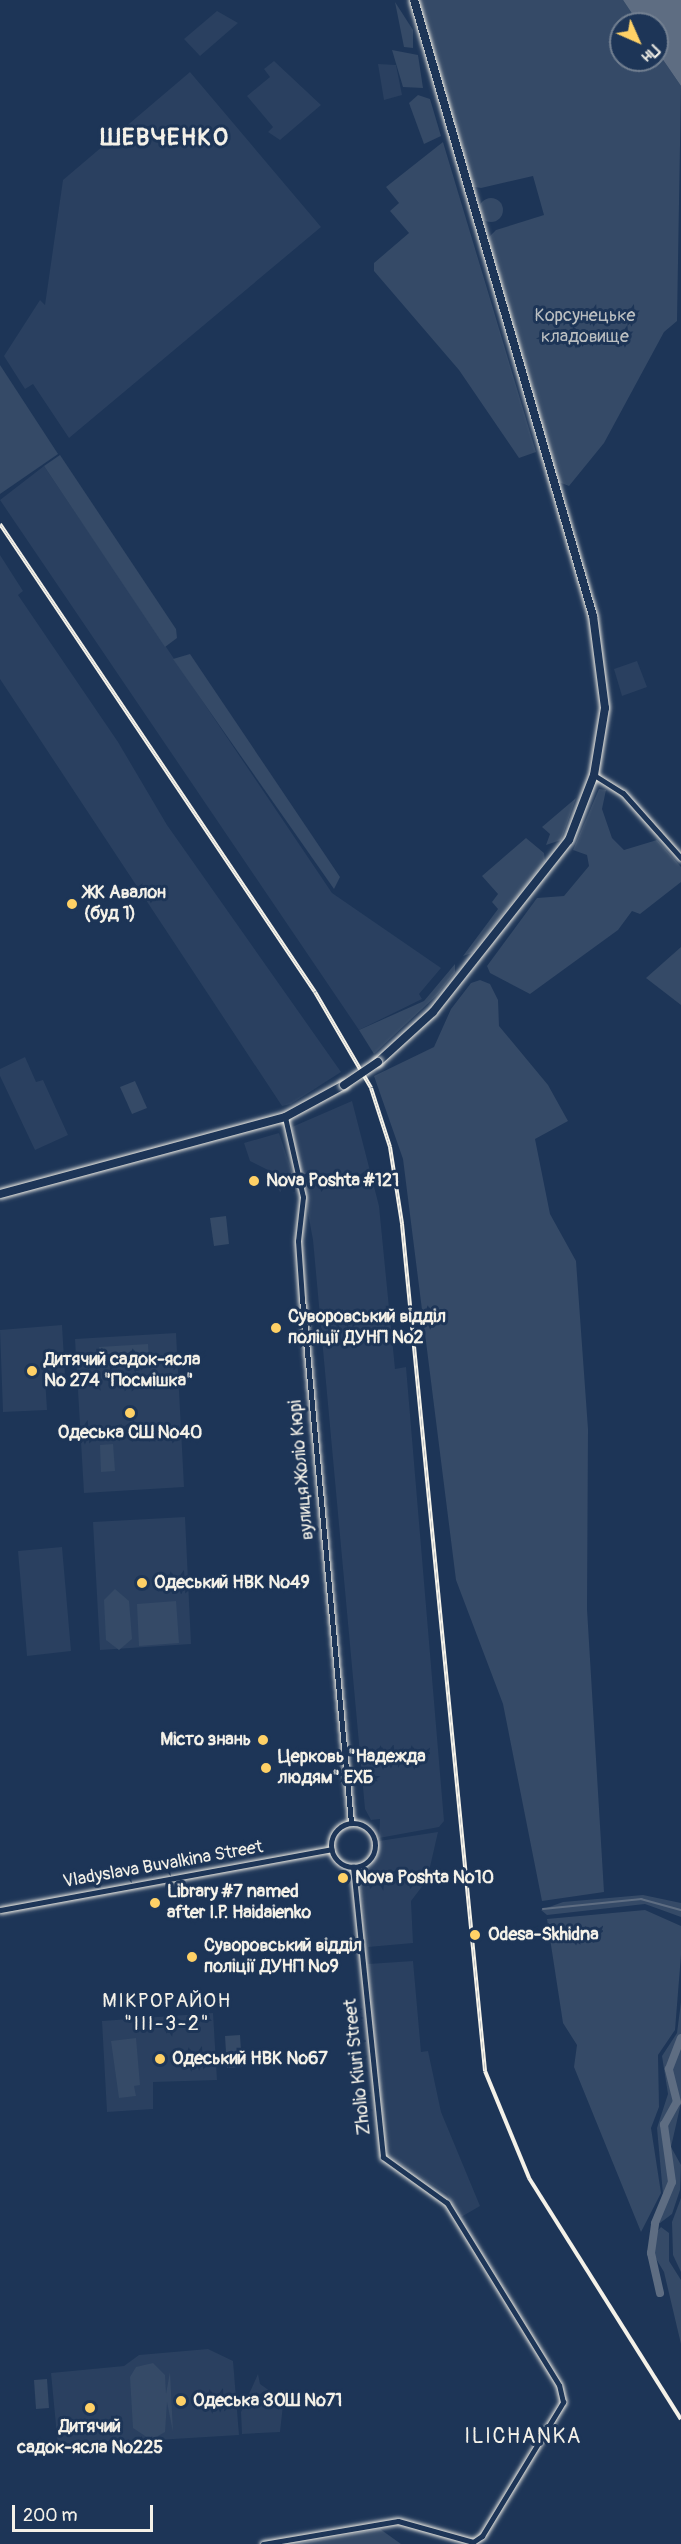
<!DOCTYPE html>
<meta charset="utf-8">
<style>
body{margin:0}
#map{position:relative;width:681px;height:2544px;overflow:hidden;background:#1d3557;font-family:Pangolin,sans-serif}
div>[style]{position:absolute}
.built>*{inset:0;background:#2a4060}
.green>*{inset:0;background:#354a67}
.round{border-radius:50%}
.water>*{inset:0;background:#5e6d82}
.stream>*{height:1.5px;margin:-0.75px;padding:0 0.75px;transform-origin:0.75px;border-radius:0.75px;background:#5e6d82}
.river>*{height:8px;margin:-4px;padding:0 4px;transform-origin:4px;border-radius:4px;background:#5e6d82}
.roads{filter:drop-shadow(0 0 2px #f4f1e8) drop-shadow(0 0 2px #f4f1e8)}
.tertiary>*{height:5px;margin:-2.5px;padding:0 2.5px;transform-origin:2.5px;border-radius:2.5px;background:#1d3557}
.tertiary>.ring{margin:-2.5px;padding:0;box-sizing:content-box;background:none;border:5px solid #1d3557;border-radius:50%}
.trunk>*{height:8px;margin:-4px;padding:0 4px;transform-origin:4px;border-radius:4px;background:#1d3557}
.rail>*{height:4px;margin-top:-2px;transform-origin:0;background:repeating-linear-gradient(90deg,#1d3557 0 4.5px,#f4f1e8 0 9px);box-sizing:border-box;border-block:2px solid #f4f1e8}
.bridges{filter:drop-shadow(0 0 2px #f4f1e8) drop-shadow(0 0 2px #f4f1e8)}
.trunk-bridge>*{height:8px;margin:-4px;padding:0 4px;transform-origin:4px;border-radius:4px;background:#1d3557}
.dots>*{width:16px;height:16px;translate:-50% -50%;box-sizing:border-box;border:3px solid #1d3557;border-radius:50%}
span{translate:-50% -50%;white-space:nowrap;text-align:center;line-height:1.15;-webkit-text-stroke:6px #1d3557;paint-order:stroke}
.park-label{font-size:18px;color:#bbbfc1}
.poi-label{font-size:18px;color:#f4f1e8;font-weight:700}
.left{translate:0 -50%;text-align:left}
.right{translate:-100% -50%;text-align:right}
.street-label{font-size:18px;color:#f4f1e8}
.neighbourhood-label{font-size:20px;color:#f4f1e8;letter-spacing:1.5px}
.quarter-label{font-size:21px;color:#f4f1e8;letter-spacing:1.5px}
.district-label{font-size:24px;color:#f4f1e8;font-weight:700;letter-spacing:1.5px}
.north{position:absolute;left:609px;top:12px;width:60px;height:60px;box-sizing:border-box;background:#1d3557;border:2px solid #738091;border-radius:50%;rotate:135deg;font-size:16px;font-weight:700;line-height:24px;text-align:center;color:#f4f1e8}
.north::after{content:'';display:block;margin:auto;width:21px;height:27px;background:#ffd166;clip-path:polygon(50% 0,100% 100%,50% 72%,0 100%)}
.scale{position:absolute;left:12px;top:2505px;width:141px;height:27px;box-sizing:border-box;border:3px solid #f4f1e8;border-top:0;padding-left:8px;font-size:18px;line-height:21px;white-space:nowrap;color:#f4f1e8;-webkit-text-stroke:4px #1d3557;paint-order:stroke}
</style>
<div id="map">
<div class="built">
<i style="clip-path:polygon(217px 11px,238px 23px,200px 56px,184px 39px)"></i>
<i style="clip-path:polygon(274px 61px,321px 105px,280px 140px,268px 132px,273px 127px,247px 96px,270px 77px,264px 69px)"></i>
<i style="clip-path:polygon(378px 64px,396px 65px,402px 95px,384px 100px)"></i>
<i style="clip-path:polygon(190px 72px,321px 227px,69px 438px,33px 384px,25px 389px,4px 356px,40px 300px,45px 305px,63px 180px)"></i>
<i style="clip-path:polygon(44px 466px,332px 893px,441px 968px,419px 994px,422px 999px,359px 1030px,0 500px)"></i>
<i style="clip-path:polygon(0 555px,23px 591px,18px 595px,118px 742px,167px 825px,341px 1072px,291px 1104px,282px 1106px,0 679px)"></i>
<i style="clip-path:polygon(637px 661px,647px 687px,622px 696px,614px 669px)"></i>
<i style="clip-path:polygon(25px 1057px,36px 1082px,43px 1080px,68px 1135px,35px 1150px,0 1076px,0 1069px)"></i>
<i style="clip-path:polygon(352px 1101px,379px 1206px,395px 1369px,406px 1367px,444px 1821px,439px 1827px,379px 1838px,380px 1819px,371px 1820px,365px 1809px,313px 1240px,292px 1127px)"></i>
<i style="clip-path:polygon(279px 1133px,295px 1181px,280px 1192px,270px 1171px,250px 1161px,244px 1143px)"></i>
<i style="clip-path:polygon(62px 1325px,65px 1376px,45px 1378px,47px 1410px,3px 1412px,0 1330px)"></i>
<i style="clip-path:polygon(176px 1333px,184px 1487px,84px 1493px,75px 1339px)"></i>
<i style="clip-path:polygon(185px 1517px,191px 1644px,100px 1650px,93px 1522px)"></i>
<i style="clip-path:polygon(62px 1547px,71px 1651px,27px 1656px,18px 1551px)"></i>
<i style="clip-path:polygon(438px 1832px,427px 1880px,411px 1901px,413px 1943px,368px 1947px,359px 1874px,376px 1858px,379px 1841px)"></i>
<i style="clip-path:polygon(413px 1961px,421px 2052px,428px 2051px,441px 2112px,480px 2206px,461px 2217px,447px 2194px,387px 2155px,368px 1964px)"></i>
<i style="clip-path:polygon(213px 2013px,217px 2080px,153px 2082px,153px 2109px,107px 2112px,102px 2021px)"></i>
<i style="clip-path:polygon(208px 2349px,233px 2361px,239px 2435px,58px 2446px,51px 2373px,124px 2366px,139px 2355px)"></i>
<i style="clip-path:polygon(258px 2374px,260px 2384px,274px 2394px,303px 2393px,331px 2404px,314px 2400px,283px 2405px,280px 2432px,242px 2434px,241px 2412px)"></i>
</div>
<div class="green">
<i style="clip-path:polygon(417px 0,623px 0,639px 24px,621px 24px,621px 60px,657px 60px,657px 51px,681px 86px,677px 321px,664px 332px,604px 443px,569px 486px,556px 481px,485px 241px,496px 230px,544px 215px,533px 176px,481px 188px,469px 186px)"></i>
<i style="clip-path:polygon(395px 2px,413px 30px,413px 48px,404px 47px)"></i>
<i style="clip-path:polygon(392px 50px,418px 55px,423px 88px,403px 87px)"></i>
<i style="clip-path:polygon(418px 95px,430px 99px,441px 136px,424px 144px,409px 103px)"></i>
<i style="clip-path:polygon(443px 142px,536px 452px,519px 458px,459px 370px,374px 271px,374px 263px,409px 233px,390px 211px,399px 203px,386px 187px)"></i>
<i class="round" style="left:479px;top:198px;width:24px;height:24px"></i>
<i style="clip-path:polygon(0 365px,58px 454px,0 494px)"></i>
<i style="clip-path:polygon(60px 455px,176px 629px,177px 638px,165px 647px,44px 466px)"></i>
<i style="clip-path:polygon(190px 654px,340px 877px,334px 889px,173px 659px)"></i>
<i style="clip-path:polygon(599px 789px,606px 790px,602px 809px,612px 838px,624px 850px,657px 840px,681px 867px,681px 882px,640px 914px,632px 911px,618px 930px,530px 994px,490px 973px,487px 966px,537px 898px,564px 896px,589px 866px,587px 855px,573px 850px)"></i>
<i style="clip-path:polygon(576px 798px,561px 840px,546px 845px,550px 834px,542px 827px)"></i>
<i style="clip-path:polygon(526px 838px,544px 853px,545px 861px,472px 953px,463px 956px,498px 909px,492px 902px,498px 894px,482px 876px)"></i>
<i style="clip-path:polygon(681px 947px,681px 1005px,646px 978px)"></i>
<i style="clip-path:polygon(455px 964px,455px 972px,437px 995px,374px 1054px,359px 1030px,424px 1001px)"></i>
<i style="clip-path:polygon(480px 980px,490px 984px,498px 1000px,499px 1026px,548px 1085px,568px 1121px,535px 1139px,550px 1214px,576px 1261px,588px 1429px,587px 1609px,604px 1892px,542px 1901px,503px 1704px,456px 1580px,403px 1159px,374px 1076px,434px 1047px,451px 1009px,471px 983px)"></i>
<i style="clip-path:polygon(135px 1081px,147px 1108px,132px 1114px,120px 1087px)"></i>
<i style="clip-path:polygon(226px 1216px,229px 1244px,214px 1246px,210px 1218px)"></i>
<i style="clip-path:polygon(148px 1344px,149px 1364px,101px 1367px,99px 1347px)"></i>
<i style="clip-path:polygon(113px 1444px,115px 1471px,101px 1472px,100px 1445px)"></i>
<i style="clip-path:polygon(115px 1589px,129px 1601px,132px 1639px,119px 1650px,106px 1640px,104px 1600px)"></i>
<i style="clip-path:polygon(176px 1601px,179px 1643px,139px 1646px,137px 1604px)"></i>
<i style="clip-path:polygon(643px 1895px,681px 1903px,681px 1917px,645px 1904px,547px 1915px,541px 1910px,563px 1902px)"></i>
<i style="clip-path:polygon(645px 1910px,681px 1926px,681px 1955px,675px 2030px,658px 2055px,659px 2107px,651px 2128px,661px 2193px,641px 2232px,574px 2067px,577px 2045px,563px 2023px,547px 1919px)"></i>
<i style="clip-path:polygon(681px 2002px,681px 2103px,671px 2147px,681px 2165px,680px 2190px,672px 2214px,660px 2223px,654px 2220px,663px 2194px,657px 2128px,668px 2094px,662px 2056px,677px 2033px)"></i>
<i style="clip-path:polygon(240px 2035px,242px 2067px,227px 2068px,225px 2036px)"></i>
<i style="clip-path:polygon(136px 2038px,140px 2085px,134px 2086px,136px 2096px,119px 2098px,111px 2041px)"></i>
<i style="clip-path:polygon(681px 2198px,681px 2272px,673px 2255px,672px 2222px)"></i>
<i style="clip-path:polygon(661px 2227px,669px 2233px,669px 2261px,681px 2280px,681px 2344px,664px 2272px,655px 2257px,655px 2234px)"></i>
<i style="clip-path:polygon(153px 2363px,165px 2375px,166px 2394px,170px 2372px,173px 2432px,167px 2402px,165px 2432px,151px 2440px,133px 2428px,130px 2377px,136px 2367px)"></i>
<i style="clip-path:polygon(47px 2379px,49px 2408px,36px 2409px,34px 2380px)"></i>
<i style="clip-path:polygon(380px 2529px,401px 2544px,296px 2544px)"></i>
</div>
<div class="water">
<i style="clip-path:polygon(623px 0,681px 0,681px 86px,657px 51px,657px 24px,639px 24px)"></i>
</div>
<div class="stream">
<i style="left:543px;top:1909px;width:99px;rotate:-5.8deg"></i>
<i style="left:641px;top:1899px;width:41px;rotate:15.4deg"></i>
</div>
<div class="river">
<i style="left:660px;top:2293px;width:41px;rotate:-102.7deg"></i>
<i style="left:651px;top:2253px;width:30px;rotate:-82deg"></i>
<i style="left:655px;top:2223px;width:44px;rotate:-67.5deg"></i>
<i style="left:672px;top:2182px;width:58px;rotate:-98deg"></i>
<i style="left:664px;top:2125px;width:26px;rotate:-61deg"></i>
<i style="left:677px;top:2102px;width:34px;rotate:-104deg"></i>
<i style="left:669px;top:2069px;width:33px;rotate:-69deg"></i>
</div>
<div class="roads">
<div class="tertiary">
<i style="left:594px;top:775px;width:34px;rotate:32deg"></i>
<i style="left:623px;top:793px;width:87px;rotate:48.3deg"></i>
<i style="left:285px;top:1117px;width:82px;rotate:77.3deg"></i>
<i style="left:303px;top:1197px;width:44px;rotate:96.5deg"></i>
<i style="left:298px;top:1241px;width:57px;rotate:86deg"></i>
<i style="left:302px;top:1298px;width:526px;rotate:84.66deg"></i>
<i class="ring" style="left:331px;top:1823px;width:39px;height:39px"></i>
<i style="left:0;top:1910px;width:337px;rotate:-10.4deg"></i>
<i style="left:263px;top:2544px;width:137px;rotate:-9.7deg"></i>
<i style="left:398px;top:2521px;width:78px;rotate:15.6deg"></i>
<i style="left:473px;top:2542px;width:11px;rotate:-34deg"></i>
<i style="left:482px;top:2536px;width:157px;rotate:-58.8deg"></i>
<i style="left:563px;top:2402px;width:17px;rotate:-103deg"></i>
<i style="left:559px;top:2385px;width:214px;rotate:-121.6deg"></i>
<i style="left:447px;top:2203px;width:79px;rotate:-144.3deg"></i>
<i style="left:383px;top:2157px;width:292px;rotate:-95.9deg"></i>
</div>
<div class="trunk">
<i style="left:378px;top:1062px;width:74px;rotate:-42.3deg"></i>
<i style="left:433px;top:1012px;width:219px;rotate:-51.7deg"></i>
<i style="left:569px;top:840px;width:70px;rotate:-69deg"></i>
<i style="left:594px;top:775px;width:68px;rotate:-80.7deg"></i>
<i style="left:605px;top:708px;width:93px;rotate:-97.4deg"></i>
<i style="left:593px;top:616px;width:641px;rotate:-106.2deg"></i>
<i style="left:0;top:1194px;width:295px;rotate:-15.1deg"></i>
<i style="left:285px;top:1117px;width:67px;rotate:-28.5deg"></i>
</div>
</div>
<div class="rail">
<i style="left:0;top:524px;width:564px;rotate:56.06deg"></i>
<i style="left:315px;top:992px;width:111px;rotate:59.7deg"></i>
<i style="left:371px;top:1088px;width:62px;rotate:72.1deg"></i>
<i style="left:390px;top:1147px;width:78px;rotate:81.1deg"></i>
<i style="left:402px;top:1224px;width:851px;rotate:84.4deg"></i>
<i style="left:485px;top:2071px;width:116px;rotate:67.6deg"></i>
<i style="left:529px;top:2178px;width:285px;rotate:57.8deg"></i>
</div>
<div class="bridges">
<div class="trunk-bridge">
<i style="left:344px;top:1085px;width:41px;rotate:-34.1deg"></i>
</div>
</div>
<div class="dots">
<i style="left:72px;top:904px;background:#ffd166"></i>
<i style="left:254px;top:1181px;background:#ffd166"></i>
<i style="left:276px;top:1328px;background:#ffd166"></i>
<i style="left:32px;top:1371px;background:#ffd166"></i>
<i style="left:130px;top:1413px;background:#ffd166"></i>
<i style="left:142px;top:1583px;background:#ffd166"></i>
<i style="left:263px;top:1740px;background:#ffd166"></i>
<i style="left:266px;top:1768px;background:#ffd166"></i>
<i style="left:343px;top:1878px;background:#ffd166"></i>
<i style="left:155px;top:1903px;background:#ffd166"></i>
<i style="left:475px;top:1935px;background:#ffd166"></i>
<i style="left:192px;top:1957px;background:#ffd166"></i>
<i style="left:160px;top:2059px;background:#ffd166"></i>
<i style="left:181px;top:2401px;background:#ffd166"></i>
<i style="left:90px;top:2408px;background:#ffd166"></i>
</div>
<div class="park-label">
<span style="left:585px;top:327px">Корсунецьке<br>кладовище</span>
</div>
<div class="poi-label">
<span class="left" style="left:84px;top:904px">ЖК Авалон<br>(буд 1)</span>
<span class="left" style="left:266px;top:1181px">Nova Poshta #121</span>
<span class="left" style="left:288px;top:1328px">Суворовський відділ<br>поліції ДУНП №2</span>
<span class="left" style="left:44px;top:1371px">Дитячий садок-ясла<br>№ 274 "Посмішка"</span>
<span style="left:130px;top:1433px">Одеська СШ №40</span>
<span class="left" style="left:154px;top:1583px">Одеський НВК №49</span>
<span class="right" style="left:251px;top:1740px">Місто знань</span>
<span class="left" style="left:278px;top:1768px">Церковь "Надежда<br>людям" ЕХБ</span>
<span class="left" style="left:355px;top:1878px">Nova Poshta №10</span>
<span class="left" style="left:167px;top:1903px">Library #7 named<br>after I.P. Haidaienko</span>
<span class="left" style="left:488px;top:1935px">Odesa-Skhidna</span>
<span class="left" style="left:204px;top:1957px">Суворовський відділ<br>поліції ДУНП №9</span>
<span class="left" style="left:172px;top:2059px">Одеський НВК №67</span>
<span class="left" style="left:193px;top:2401px">Одеська ЗОШ №71</span>
<span style="left:90px;top:2438px">Дитячий<br>садок-ясла №225</span>
</div>
<div class="street-label">
<span style="left:302px;top:1470px;rotate:-95deg">вулиця Жоліо Кюрі</span>
<span style="left:163px;top:1865px;rotate:-10deg">Vladyslava Buvalkina Street</span>
<span style="left:358px;top:2067px;rotate:-96deg">Zholio Kiuri Street</span>
</div>
<div class="neighbourhood-label">
<span style="left:167px;top:2012px">МІКРОРАЙОН<br>"ІІІ-3-2"</span>
</div>
<div class="quarter-label">
<span style="left:523px;top:2437px">ILICHANKA</span>
</div>
<div class="district-label">
<span style="left:165px;top:138px">ШЕВЧЕНКО</span>
</div>
<div class="north">Пн</div>
<div class="scale">200 m</div>
</div>
